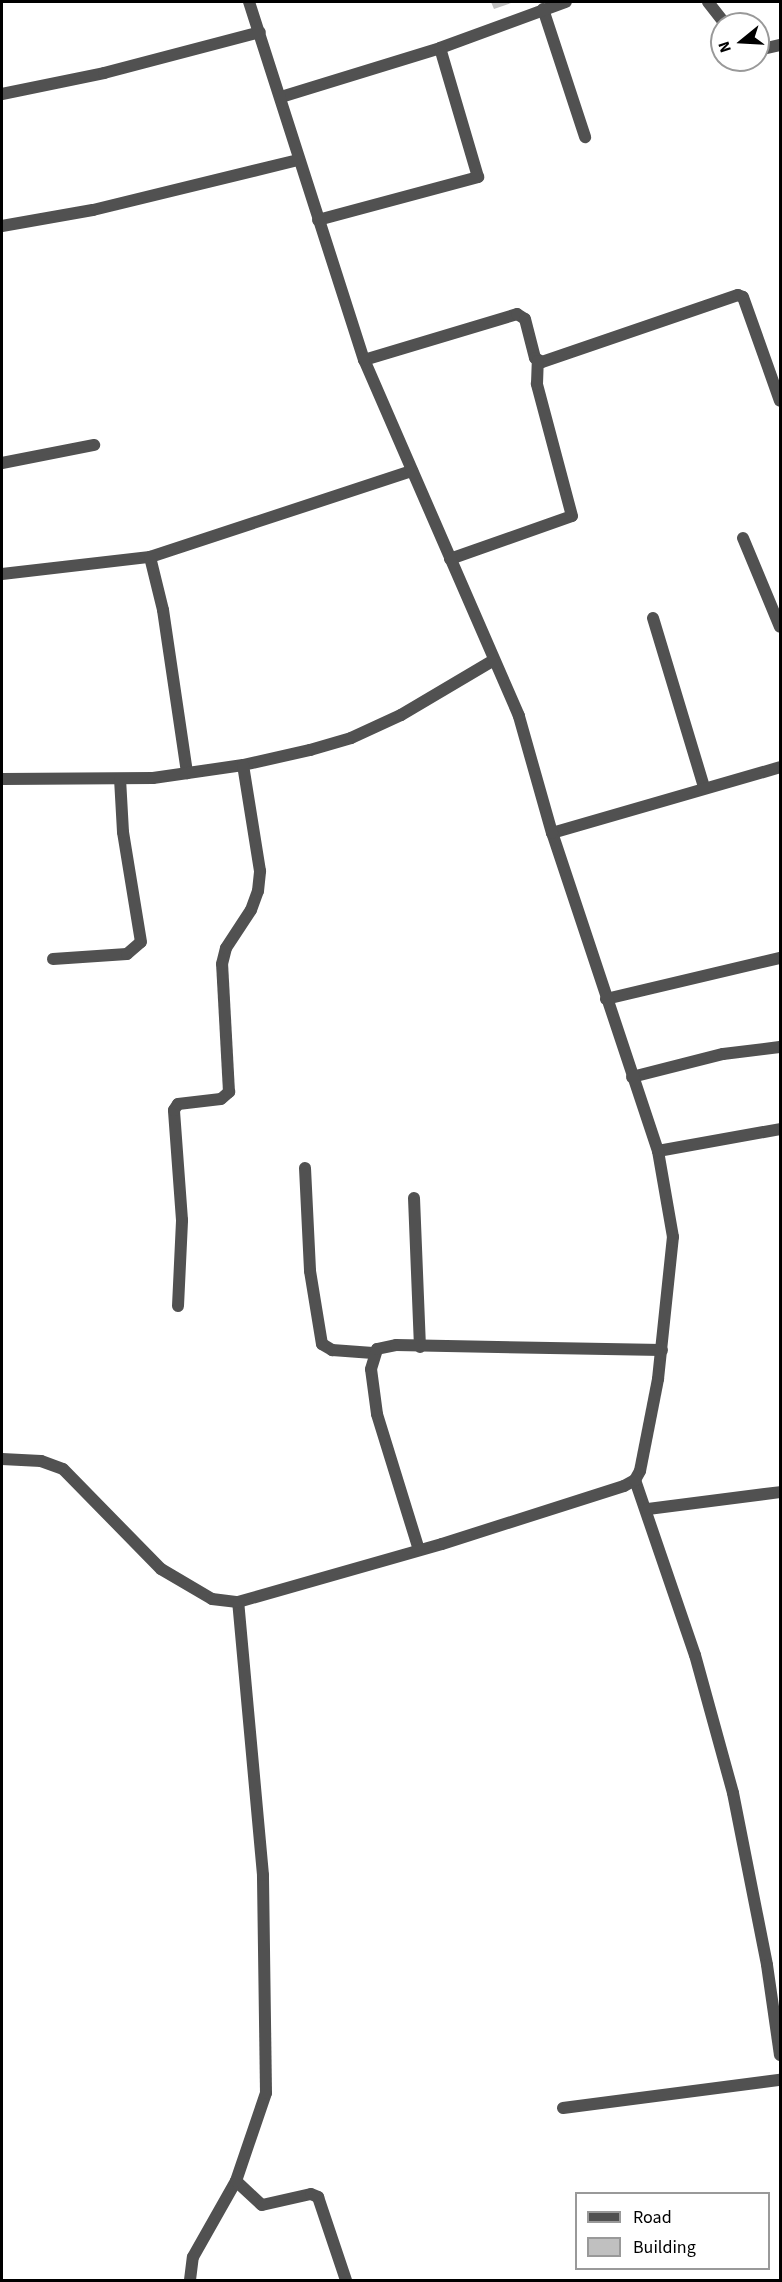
<!DOCTYPE html>
<style>
body{margin:0}
#map{position:relative;width:782px;height:2282px;overflow:hidden;background:#fff;font-family:"Source Sans 3",sans-serif}
div>[style]{position:absolute}
.building>*{inset:0;background:#c0c0c0}
.minor>*{height:12px;margin:-6px;padding:0 6px;transform-origin:6px;border-radius:6px;background:#515151}
.tertiary>*{height:12px;margin:-6px;padding:0 6px;transform-origin:6px;border-radius:6px;background:#515151}
span{translate:-50% -50%;white-space:nowrap;text-align:center;line-height:1.15;-webkit-text-stroke:6px #fff;paint-order:stroke}
.frame{position:absolute;inset:0;border:3px solid #000;pointer-events:none}
.legend{position:absolute;left:575px;top:2192px;width:195px;height:78px;box-sizing:border-box;background:#fff;border:2px solid #999;margin:0;padding:8px 10px;list-style:none;font-size:18px;color:#000}
.legend li{display:flex;align-items:center;gap:12px;height:30px}
.legend b{width:30px;border:2px solid #999}
.north{position:absolute;left:710px;top:12px;width:60px;height:60px;box-sizing:border-box;background:#fff;border:2px solid #999;border-radius:50%;rotate:252deg;font-size:16px;font-weight:700;line-height:24px;text-align:center;color:#000}
.north::after{content:'';display:block;margin:auto;width:21px;height:27px;background:#000;clip-path:polygon(50% 0,100% 100%,50% 72%,0 100%)}
</style>
<div id="map">
<div class="building">
<i style="clip-path:polygon(491px 2px,514px 2px,494px 9px)"></i>
</div>
<div class="minor">
<i style="left:708px;top:2px;width:28px;rotate:52deg"></i>
<i style="left:543px;top:9px;width:135px;rotate:71.8deg"></i>
<i style="left:758px;top:50px;width:23px;rotate:-13deg"></i>
<i style="left:2px;top:94px;width:104px;rotate:-11.6deg"></i>
<i style="left:104px;top:73px;width:161px;rotate:-14.7deg"></i>
<i style="left:281px;top:97px;width:166px;rotate:-17.1deg"></i>
<i style="left:440px;top:48px;width:134px;rotate:-20.1deg"></i>
<i style="left:318px;top:220px;width:166px;rotate:-15deg"></i>
<i style="left:478px;top:177px;width:134px;rotate:-106.4deg"></i>
<i style="left:2px;top:226px;width:92px;rotate:-10deg"></i>
<i style="left:93px;top:210px;width:211px;rotate:-13.7deg"></i>
<i style="left:364px;top:360px;width:160px;rotate:-16.7deg"></i>
<i style="left:517px;top:314px;width:9px;rotate:32deg"></i>
<i style="left:525px;top:319px;width:40px;rotate:75.6deg"></i>
<i style="left:535px;top:358px;width:8px;rotate:30deg"></i>
<i style="left:542px;top:362px;width:207px;rotate:-18.9deg"></i>
<i style="left:738px;top:295px;width:5px;rotate:22deg"></i>
<i style="left:743px;top:297px;width:110px;rotate:70.4deg"></i>
<i style="left:2px;top:463px;width:94px;rotate:-11.1deg"></i>
<i style="left:743px;top:538px;width:96px;rotate:67.4deg"></i>
<i style="left:150px;top:557px;width:55px;rotate:76.2deg"></i>
<i style="left:163px;top:610px;width:165px;rotate:81.6deg"></i>
<i style="left:450px;top:559px;width:129px;rotate:-19.4deg"></i>
<i style="left:572px;top:516px;width:137px;rotate:-104.9deg"></i>
<i style="left:537px;top:384px;width:23px;rotate:-88deg"></i>
<i style="left:2px;top:574px;width:149px;rotate:-6.6deg"></i>
<i style="left:150px;top:557px;width:276px;rotate:-18.2deg"></i>
<i style="left:653px;top:618px;width:177px;rotate:73.2deg"></i>
<i style="left:2px;top:779px;width:151px;rotate:-0.4deg"></i>
<i style="left:153px;top:778px;width:91px;rotate:-8.2deg"></i>
<i style="left:243px;top:765px;width:69px;rotate:-12.6deg"></i>
<i style="left:310px;top:750px;width:43px;rotate:-16.3deg"></i>
<i style="left:351px;top:738px;width:55px;rotate:-24.7deg"></i>
<i style="left:401px;top:715px;width:108px;rotate:-30.6deg"></i>
<i style="left:552px;top:833px;width:237px;rotate:-16.1deg"></i>
<i style="left:53px;top:959px;width:74px;rotate:-3.9deg"></i>
<i style="left:127px;top:954px;width:18px;rotate:-41deg"></i>
<i style="left:141px;top:942px;width:111px;rotate:-99.3deg"></i>
<i style="left:123px;top:832px;width:53px;rotate:-93.2deg"></i>
<i style="left:606px;top:999px;width:179px;rotate:-13.3deg"></i>
<i style="left:632px;top:1077px;width:94px;rotate:-14.2deg"></i>
<i style="left:723px;top:1054px;width:57px;rotate:-7deg"></i>
<i style="left:658px;top:1151px;width:124px;rotate:-10.2deg"></i>
<i style="left:305px;top:1168px;width:103px;rotate:87.2deg"></i>
<i style="left:310px;top:1271px;width:74px;rotate:80.7deg"></i>
<i style="left:322px;top:1344px;width:12px;rotate:31deg"></i>
<i style="left:332px;top:1350px;width:41px;rotate:4.2deg"></i>
<i style="left:414px;top:1198px;width:149px;rotate:87.7deg"></i>
<i style="left:178px;top:1306px;width:86px;rotate:-87.3deg"></i>
<i style="left:182px;top:1220px;width:110px;rotate:-94.2deg"></i>
<i style="left:174px;top:1110px;width:7px;rotate:-56deg"></i>
<i style="left:178px;top:1104px;width:43px;rotate:-6.6deg"></i>
<i style="left:221px;top:1099px;width:11px;rotate:-41deg"></i>
<i style="left:229px;top:1092px;width:128px;rotate:-93.1deg"></i>
<i style="left:222px;top:964px;width:16px;rotate:-76deg"></i>
<i style="left:226px;top:948px;width:45px;rotate:-56.7deg"></i>
<i style="left:251px;top:910px;width:20px;rotate:-70deg"></i>
<i style="left:258px;top:891px;width:20px;rotate:-84deg"></i>
<i style="left:260px;top:871px;width:107px;rotate:-99.1deg"></i>
<i style="left:635px;top:1480px;width:185px;rotate:71.1deg"></i>
<i style="left:695px;top:1655px;width:143px;rotate:74.6deg"></i>
<i style="left:733px;top:1793px;width:175px;rotate:78.8deg"></i>
<i style="left:767px;top:1965px;width:91px;rotate:81.8deg"></i>
<i style="left:648px;top:1509px;width:133px;rotate:-7.3deg"></i>
<i style="left:419px;top:1550px;width:142px;rotate:-107.2deg"></i>
<i style="left:377px;top:1414px;width:45px;rotate:-97.6deg"></i>
<i style="left:371px;top:1369px;width:21px;rotate:-73deg"></i>
<i style="left:377px;top:1349px;width:19px;rotate:-12deg"></i>
<i style="left:396px;top:1345px;width:266px;rotate:1.1deg"></i>
<i style="left:563px;top:2108px;width:219px;rotate:-7.4deg"></i>
<i style="left:236px;top:2181px;width:35px;rotate:43deg"></i>
<i style="left:262px;top:2205px;width:50px;rotate:-12.7deg"></i>
<i style="left:311px;top:2194px;width:8px;rotate:23deg"></i>
<i style="left:318px;top:2197px;width:88px;rotate:71.4deg"></i>
<i style="left:190px;top:2280px;width:23px;rotate:-83deg"></i>
<i style="left:193px;top:2257px;width:87px;rotate:-60.5deg"></i>
<i style="left:236px;top:2181px;width:93px;rotate:-71.2deg"></i>
<i style="left:266px;top:2093px;width:218px;rotate:-90.8deg"></i>
<i style="left:263px;top:1875px;width:274px;rotate:-95.2deg"></i>
</div>
<div class="tertiary">
<i style="left:2px;top:1459px;width:39px;rotate:3deg"></i>
<i style="left:41px;top:1461px;width:23px;rotate:20deg"></i>
<i style="left:63px;top:1469px;width:140px;rotate:45.6deg"></i>
<i style="left:161px;top:1569px;width:59px;rotate:30.5deg"></i>
<i style="left:212px;top:1599px;width:26px;rotate:7deg"></i>
<i style="left:238px;top:1602px;width:212px;rotate:-15.9deg"></i>
<i style="left:442px;top:1544px;width:191px;rotate:-17.7deg"></i>
<i style="left:624px;top:1486px;width:13px;rotate:-29deg"></i>
<i style="left:635px;top:1480px;width:10px;rotate:-61deg"></i>
<i style="left:640px;top:1471px;width:94px;rotate:-78.9deg"></i>
<i style="left:658px;top:1379px;width:143px;rotate:-84deg"></i>
<i style="left:673px;top:1237px;width:87px;rotate:-99.9deg"></i>
<i style="left:658px;top:1151px;width:335px;rotate:-108.4deg"></i>
<i style="left:552px;top:833px;width:122px;rotate:-105.8deg"></i>
<i style="left:519px;top:716px;width:388px;rotate:-113.5deg"></i>
<i style="left:364px;top:360px;width:376px;rotate:-107.8deg"></i>
</div>
<div class="frame"></div>
<ul class="legend">
<li><b style="height:8px;background:#515151"></b>Road</li>
<li><b style="height:16px;background:#c0c0c0"></b>Building</li>
</ul>
<div class="north">N</div>
</div>
